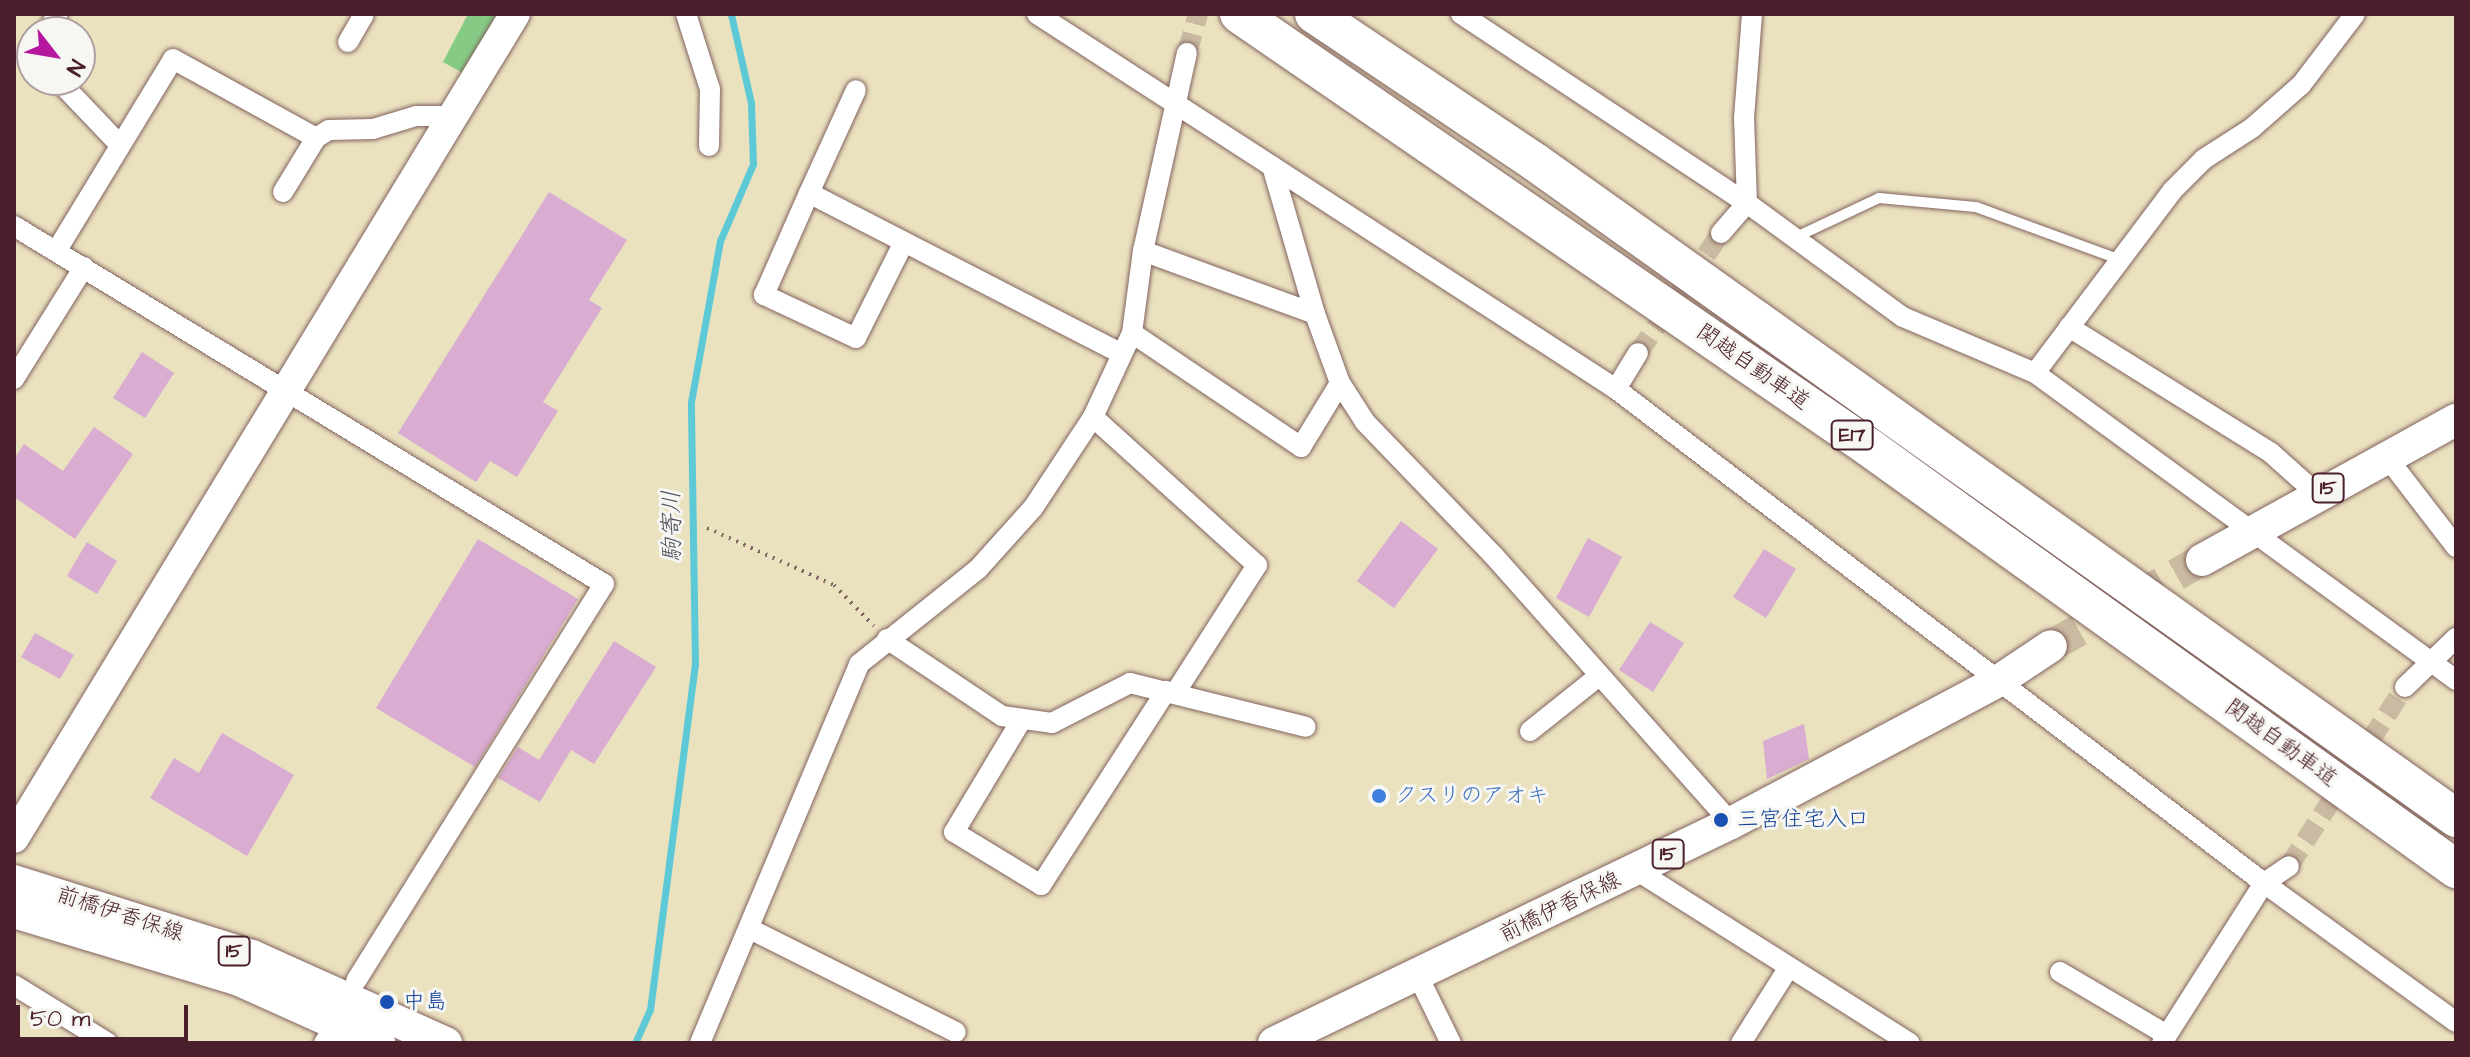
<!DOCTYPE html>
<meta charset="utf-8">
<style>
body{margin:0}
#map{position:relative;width:2470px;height:1057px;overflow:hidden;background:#eae1bf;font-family:"Architects Daughter","Klee One",sans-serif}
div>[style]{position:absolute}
.green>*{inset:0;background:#85cb86}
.stream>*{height:7px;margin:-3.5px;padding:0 3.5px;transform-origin:3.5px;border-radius:3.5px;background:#5dc9d6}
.building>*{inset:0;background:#d9acd1}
.street-tunnel>*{height:20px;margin-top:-10px;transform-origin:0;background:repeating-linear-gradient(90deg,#cabaa1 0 20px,transparent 0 30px)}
.primary-tunnel>*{height:32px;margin-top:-16px;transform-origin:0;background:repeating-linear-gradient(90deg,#cabaa1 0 32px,transparent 0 48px)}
.path>*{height:4px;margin-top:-2px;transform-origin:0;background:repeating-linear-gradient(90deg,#82635f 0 2px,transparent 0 8px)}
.roads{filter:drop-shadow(0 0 2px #82635f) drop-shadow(0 0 2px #82635f)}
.lane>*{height:10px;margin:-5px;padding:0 5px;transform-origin:5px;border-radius:5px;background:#fff}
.street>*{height:20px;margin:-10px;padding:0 10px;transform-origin:10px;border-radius:10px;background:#fff}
.secondary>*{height:30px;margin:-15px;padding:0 15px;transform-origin:15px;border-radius:15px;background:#fff}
.primary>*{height:32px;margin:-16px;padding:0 16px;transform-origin:16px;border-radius:16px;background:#fff}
.highway>*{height:38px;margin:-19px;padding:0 19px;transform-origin:19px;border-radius:19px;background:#fff}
.dots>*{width:22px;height:22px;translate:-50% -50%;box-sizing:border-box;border:4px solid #f6f6f2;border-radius:50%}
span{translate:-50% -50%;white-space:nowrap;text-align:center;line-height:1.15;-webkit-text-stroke:6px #f6f6f2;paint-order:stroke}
.shield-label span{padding:2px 6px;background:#f6f6f2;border:2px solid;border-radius:6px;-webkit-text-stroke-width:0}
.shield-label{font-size:20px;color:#4a1f2b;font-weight:700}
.street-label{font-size:22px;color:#4a1f2b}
.shop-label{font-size:22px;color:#366cbe}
.left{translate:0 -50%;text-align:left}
.transit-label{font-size:22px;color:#164399}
.water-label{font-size:24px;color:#50525e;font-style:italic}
.frame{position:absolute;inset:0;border:16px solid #4a1f2b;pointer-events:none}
.north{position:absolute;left:16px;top:16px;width:80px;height:80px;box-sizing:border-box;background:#f6f6f2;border:2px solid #b1a0a2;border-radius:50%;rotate:121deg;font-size:22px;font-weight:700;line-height:32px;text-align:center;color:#4a1f2b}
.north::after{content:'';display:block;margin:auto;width:28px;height:36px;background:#b5179e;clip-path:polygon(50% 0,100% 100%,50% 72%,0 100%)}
.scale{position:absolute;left:16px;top:1005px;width:172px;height:36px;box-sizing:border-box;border:4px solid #4a1f2b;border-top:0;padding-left:10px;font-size:24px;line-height:28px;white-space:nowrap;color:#4a1f2b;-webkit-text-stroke:6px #f6f6f2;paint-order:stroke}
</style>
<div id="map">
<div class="green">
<i style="clip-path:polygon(468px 14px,504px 14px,475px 80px,443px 62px)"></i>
</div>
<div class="stream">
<i style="left:635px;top:1043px;width:36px;rotate:-66deg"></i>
<i style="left:650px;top:1010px;width:348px;rotate:-82.6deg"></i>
<i style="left:695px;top:665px;width:263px;rotate:-90.9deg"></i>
<i style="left:691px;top:402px;width:164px;rotate:-79.8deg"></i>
<i style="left:720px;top:241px;width:84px;rotate:-66.8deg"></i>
<i style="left:753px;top:164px;width:61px;rotate:-91.9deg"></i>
<i style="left:751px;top:103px;width:91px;rotate:-102.7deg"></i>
</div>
<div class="building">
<i style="clip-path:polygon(549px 192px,627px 240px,589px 300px,602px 308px,543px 402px,558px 411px,517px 477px,490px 461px,476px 482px,398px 433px)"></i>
<i style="clip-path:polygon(142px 352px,174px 373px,145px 418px,113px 398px)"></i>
<i style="clip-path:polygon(94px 427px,133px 454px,75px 539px,14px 497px,14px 459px,24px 444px,63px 471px)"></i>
<i style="clip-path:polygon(1401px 521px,1438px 549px,1394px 608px,1357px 581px)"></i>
<i style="clip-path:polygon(1588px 538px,1622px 557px,1589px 617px,1556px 598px)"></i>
<i style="clip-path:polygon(478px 539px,578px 599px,475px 767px,376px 708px)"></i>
<i style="clip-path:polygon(87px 542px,117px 561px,97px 594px,67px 576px)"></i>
<i style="clip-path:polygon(1764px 549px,1796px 569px,1766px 618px,1733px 597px)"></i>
<i style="clip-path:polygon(1650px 622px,1684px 643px,1653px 692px,1619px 670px)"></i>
<i style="clip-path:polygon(35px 633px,74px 655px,60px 679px,21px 657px)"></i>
<i style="clip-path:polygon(614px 641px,656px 667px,594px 764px,571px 750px,540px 802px,498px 778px,518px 747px,539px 760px)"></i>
<i style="clip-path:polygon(1804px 724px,1809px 759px,1767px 779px,1763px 741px)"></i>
<i style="clip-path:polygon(222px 733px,294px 775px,247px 856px,150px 798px,174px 758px,199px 773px)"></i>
</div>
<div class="street-tunnel">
<i style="left:1187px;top:53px;width:41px;rotate:-74.2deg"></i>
<i style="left:1638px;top:353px;width:146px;rotate:-55.3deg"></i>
<i style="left:2289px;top:866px;width:213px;rotate:-57.1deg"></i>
</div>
<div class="primary-tunnel">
<i style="left:2051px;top:646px;width:174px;rotate:-29.7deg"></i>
</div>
<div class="path">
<i style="left:707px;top:528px;width:139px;rotate:24.2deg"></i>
<i style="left:834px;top:585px;width:57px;rotate:45.7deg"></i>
</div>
<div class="roads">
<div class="lane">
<i style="left:1794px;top:238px;width:94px;rotate:-25.2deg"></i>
<i style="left:1879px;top:198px;width:97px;rotate:5.3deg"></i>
<i style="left:1976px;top:207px;width:151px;rotate:20.1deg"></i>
</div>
<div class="street">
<i style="left:686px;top:14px;width:79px;rotate:72.3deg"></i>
<i style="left:710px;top:89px;width:57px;rotate:91deg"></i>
<i style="left:1037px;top:14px;width:690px;rotate:32.93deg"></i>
<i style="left:1616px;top:389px;width:815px;rotate:37.32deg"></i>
<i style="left:2264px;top:883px;width:237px;rotate:35.9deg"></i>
<i style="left:1461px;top:14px;width:343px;rotate:33.5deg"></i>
<i style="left:1747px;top:203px;width:193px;rotate:36.2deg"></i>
<i style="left:1903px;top:317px;width:143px;rotate:23deg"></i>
<i style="left:2035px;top:373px;width:521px;rotate:36.1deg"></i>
<i style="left:47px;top:32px;width:21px;rotate:-59deg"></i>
<i style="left:348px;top:42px;width:32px;rotate:-60deg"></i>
<i style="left:58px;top:80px;width:90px;rotate:46.4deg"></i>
<i style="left:1272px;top:166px;width:154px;rotate:73.8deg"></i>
<i style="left:1315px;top:314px;width:73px;rotate:70.1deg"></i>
<i style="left:1340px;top:383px;width:46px;rotate:57.3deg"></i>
<i style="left:1365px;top:422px;width:186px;rotate:46.1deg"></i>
<i style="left:1494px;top:556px;width:357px;rotate:48.4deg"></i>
<i style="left:283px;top:192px;width:63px;rotate:-58.6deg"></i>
<i style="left:316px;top:138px;width:15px;rotate:-32deg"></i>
<i style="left:329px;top:130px;width:44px;rotate:-1.3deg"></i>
<i style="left:373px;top:129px;width:45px;rotate:-16.8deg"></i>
<i style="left:416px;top:116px;width:37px"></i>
<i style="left:809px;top:193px;width:113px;rotate:-65.5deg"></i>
<i style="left:14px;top:226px;width:690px;rotate:31.25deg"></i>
<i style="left:604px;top:584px;width:468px;rotate:122deg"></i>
<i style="left:1721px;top:233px;width:40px;rotate:-49deg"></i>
<i style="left:1747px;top:203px;width:85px;rotate:-92deg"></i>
<i style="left:1744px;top:118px;width:104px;rotate:-85.6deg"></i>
<i style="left:903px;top:244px;width:105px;rotate:116.6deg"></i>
<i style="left:856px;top:338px;width:102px;rotate:-154.9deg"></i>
<i style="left:764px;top:295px;width:111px;rotate:-66.2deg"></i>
<i style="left:809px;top:193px;width:348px;rotate:27.2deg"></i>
<i style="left:57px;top:250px;width:223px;rotate:-58.7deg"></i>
<i style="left:173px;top:59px;width:163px;rotate:28.9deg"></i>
<i style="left:1143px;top:251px;width:183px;rotate:20.1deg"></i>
<i style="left:2069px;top:327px;width:237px;rotate:31.9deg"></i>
<i style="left:2270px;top:452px;width:63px;rotate:41.8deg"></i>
<i style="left:1132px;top:333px;width:204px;rotate:34deg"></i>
<i style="left:1301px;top:447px;width:75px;rotate:-58.6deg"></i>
<i style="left:2035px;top:373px;width:228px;rotate:-53deg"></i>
<i style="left:2172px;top:191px;width:45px;rotate:-45deg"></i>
<i style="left:2204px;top:159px;width:57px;rotate:-32.9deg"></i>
<i style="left:2252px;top:128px;width:65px;rotate:-41.3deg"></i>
<i style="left:2301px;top:85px;width:89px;rotate:-52.7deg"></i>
<i style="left:14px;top:379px;width:132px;rotate:-58deg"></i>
<i style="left:1616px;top:389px;width:42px;rotate:-58.6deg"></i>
<i style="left:1093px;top:417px;width:221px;rotate:42.1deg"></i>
<i style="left:1257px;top:565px;width:152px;rotate:122.6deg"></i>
<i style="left:2386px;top:456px;width:115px;rotate:52.4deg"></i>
<i style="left:887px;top:639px;width:138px;rotate:33.8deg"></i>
<i style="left:1002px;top:716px;width:50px;rotate:8deg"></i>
<i style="left:1052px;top:723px;width:88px;rotate:-27.1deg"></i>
<i style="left:1130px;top:683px;width:181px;rotate:14deg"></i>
<i style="left:2405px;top:687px;width:71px;rotate:-43.9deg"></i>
<i style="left:1022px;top:719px;width:132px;rotate:121deg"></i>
<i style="left:954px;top:832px;width:102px;rotate:31.3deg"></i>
<i style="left:1041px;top:885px;width:231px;rotate:-57.2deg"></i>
<i style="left:1530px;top:731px;width:88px;rotate:-38.6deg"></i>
<i style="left:1636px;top:870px;width:324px;rotate:32.3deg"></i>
<i style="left:750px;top:929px;width:230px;rotate:26.6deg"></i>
<i style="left:2060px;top:972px;width:124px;rotate:30.5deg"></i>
<i style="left:1418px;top:976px;width:75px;rotate:63.8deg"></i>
<i style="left:14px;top:985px;width:110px;rotate:31.7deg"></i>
<i style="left:324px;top:1043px;width:25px;rotate:-58deg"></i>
<i style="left:700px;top:1043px;width:411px;rotate:-67.2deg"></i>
<i style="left:859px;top:664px;width:152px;rotate:-38.6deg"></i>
<i style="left:978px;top:569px;width:82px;rotate:-48deg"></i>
<i style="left:1033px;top:508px;width:109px;rotate:-56.6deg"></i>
<i style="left:1093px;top:417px;width:93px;rotate:-65.1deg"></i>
<i style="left:1132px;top:333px;width:83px;rotate:-82.4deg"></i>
<i style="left:1143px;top:251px;width:203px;rotate:-77.5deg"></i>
<i style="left:1741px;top:1043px;width:90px;rotate:-57.7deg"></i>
<i style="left:2162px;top:1043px;width:190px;rotate:-57.5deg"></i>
<i style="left:2264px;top:883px;width:30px;rotate:-34deg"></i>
</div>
<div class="secondary">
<i style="left:14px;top:838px;width:964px;rotate:-58.7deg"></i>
</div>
<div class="primary">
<i style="left:2202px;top:560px;width:290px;rotate:-28.9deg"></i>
<i style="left:14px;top:881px;width:250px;rotate:17.5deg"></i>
<i style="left:252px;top:956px;width:213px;rotate:24.2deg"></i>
<i style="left:14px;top:912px;width:235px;rotate:16.8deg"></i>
<i style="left:239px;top:980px;width:154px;rotate:24.2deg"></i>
<i style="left:1274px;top:1043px;width:507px;rotate:-25.71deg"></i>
<i style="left:1731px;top:823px;width:305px;rotate:-28deg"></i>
<i style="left:2000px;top:680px;width:61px;rotate:-33.7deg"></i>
</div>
<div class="highway">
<i style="left:1239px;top:14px;width:766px;rotate:34.52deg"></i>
<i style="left:1870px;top:448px;width:722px;rotate:35.69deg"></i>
<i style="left:1314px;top:14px;width:266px;rotate:33.8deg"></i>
<i style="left:1535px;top:162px;width:1131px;rotate:35.46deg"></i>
</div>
</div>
<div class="dots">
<i style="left:1379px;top:796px;background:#3f7fe0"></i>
<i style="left:1721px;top:820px;background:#1a4fb4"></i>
<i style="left:387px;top:1002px;background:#1a4fb4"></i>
</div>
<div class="shield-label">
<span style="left:1852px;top:435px">E17</span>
<span style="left:2328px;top:488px">15</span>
<span style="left:1668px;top:854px">15</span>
<span style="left:234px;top:951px">15</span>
</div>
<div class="street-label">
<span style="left:1753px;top:367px;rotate:35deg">関越自動車道</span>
<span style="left:2281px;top:743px;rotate:36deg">関越自動車道</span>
<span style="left:1560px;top:907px;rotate:-26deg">前橋伊香保線</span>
<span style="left:120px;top:914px;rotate:18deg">前橋伊香保線</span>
</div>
<div class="shop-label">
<span class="left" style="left:1395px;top:796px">クスリのアオキ</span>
</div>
<div class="transit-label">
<span class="left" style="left:1737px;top:820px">三宮住宅入口</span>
<span class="left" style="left:403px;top:1002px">中島</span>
</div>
<div class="water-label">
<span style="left:673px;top:526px;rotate:-91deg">駒寄川</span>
</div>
<div class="frame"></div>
<div class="north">N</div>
<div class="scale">50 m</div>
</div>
